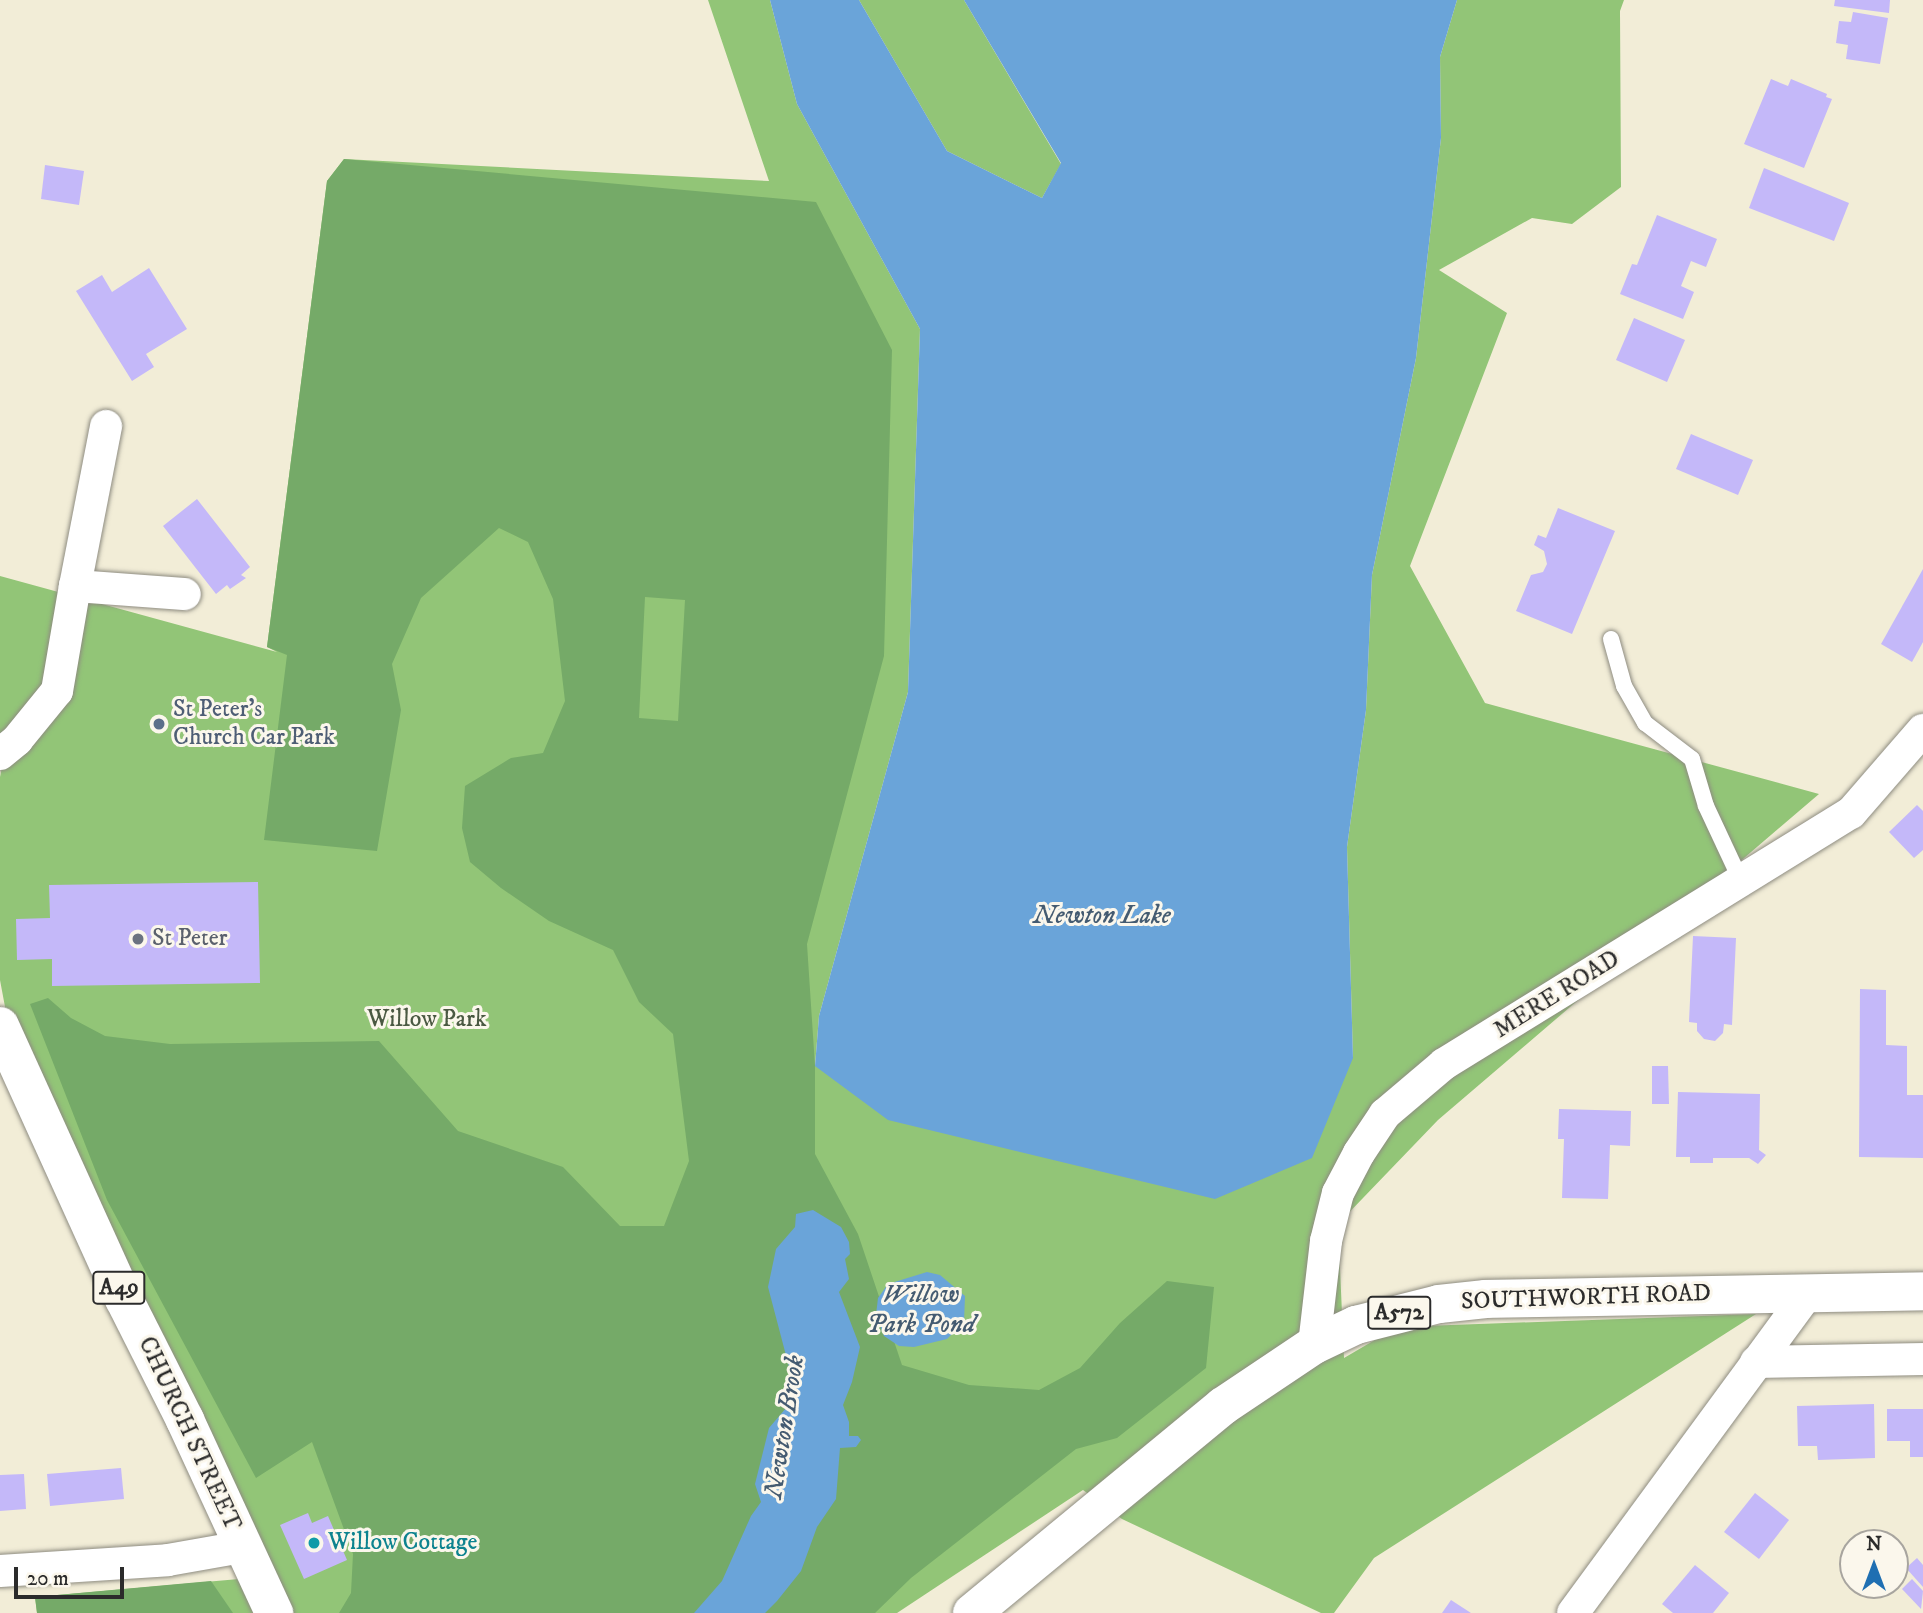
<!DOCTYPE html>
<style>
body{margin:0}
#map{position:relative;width:1923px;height:1613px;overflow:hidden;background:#f2edd7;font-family:"IM FELL DW Pica",serif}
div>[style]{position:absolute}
.green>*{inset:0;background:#92c577}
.forest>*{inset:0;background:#75aa68}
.water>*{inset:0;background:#6aa4d9}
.building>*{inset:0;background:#c4b8f9}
.roads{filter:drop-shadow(0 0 2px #8e8c81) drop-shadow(0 0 2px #8e8c81)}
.lane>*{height:16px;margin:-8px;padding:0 8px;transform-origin:8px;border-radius:8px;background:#fff}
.street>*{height:32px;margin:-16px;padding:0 16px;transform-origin:16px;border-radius:16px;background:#fff}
.primary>*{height:38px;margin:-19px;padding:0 19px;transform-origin:19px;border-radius:19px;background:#fff}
.dots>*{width:19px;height:19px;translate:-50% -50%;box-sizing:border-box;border:4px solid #fbf7ec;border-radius:50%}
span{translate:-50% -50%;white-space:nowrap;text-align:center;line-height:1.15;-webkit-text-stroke:6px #fbf7ec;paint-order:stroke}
.shield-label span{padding:2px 5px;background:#fbf7ec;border:2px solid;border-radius:5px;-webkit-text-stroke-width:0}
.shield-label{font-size:23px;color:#2b2b2b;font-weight:700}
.service-label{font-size:24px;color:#4e5e75}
.left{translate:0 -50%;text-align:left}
.worship-label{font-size:24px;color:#5b616d}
.street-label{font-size:24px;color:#2b2b2b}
.park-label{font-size:24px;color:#4a5942}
.culture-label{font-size:24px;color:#0d838f}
.water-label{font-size:26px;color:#445b71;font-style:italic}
.north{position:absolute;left:1839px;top:1529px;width:70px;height:70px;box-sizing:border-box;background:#fbf7ec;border:2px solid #a8a59f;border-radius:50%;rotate:0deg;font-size:19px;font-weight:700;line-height:28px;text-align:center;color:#2b2b2b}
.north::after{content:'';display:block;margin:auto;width:24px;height:32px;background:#1f6fb2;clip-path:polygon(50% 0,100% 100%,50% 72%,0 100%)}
.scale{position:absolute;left:14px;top:1567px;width:110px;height:32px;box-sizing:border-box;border:4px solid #2b2b2b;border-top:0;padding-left:9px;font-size:21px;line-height:24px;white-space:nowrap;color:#2b2b2b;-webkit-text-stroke:5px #fbf7ec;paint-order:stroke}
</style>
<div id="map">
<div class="green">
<i style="clip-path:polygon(708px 0,770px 0,797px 104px,920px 329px,908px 692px,819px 1016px,815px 1066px,1353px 1058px,1347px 847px,1366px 710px,1372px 575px,1416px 358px,1441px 138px,1440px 57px,1457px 0,1624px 0,1620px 11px,1621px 187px,1572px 224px,1532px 218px,1439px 270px,1507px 313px,1410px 566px,1485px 703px,1819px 794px,1438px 1120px,1338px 1224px,1344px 1358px,1397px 1327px,1756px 1314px,1374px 1558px,1334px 1613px,1321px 1613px,1122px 1519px,1083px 1490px,897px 1613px,37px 1613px,35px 1597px,273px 1576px,14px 1055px,0 980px,0 777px,5px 752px,0 750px,0 576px,277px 652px,267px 647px,327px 181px,344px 159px,769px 181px)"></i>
<i style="clip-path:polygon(859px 0,964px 0,1061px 164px,1042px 198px,947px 151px)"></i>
</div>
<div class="forest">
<i style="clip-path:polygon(evenodd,344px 159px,816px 202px,892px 350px,884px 656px,807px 944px,815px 1066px,815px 1154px,858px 1234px,902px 1365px,969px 1385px,1039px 1390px,1080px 1368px,1120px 1323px,1167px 1281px,1214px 1287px,1206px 1368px,1117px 1438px,1076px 1449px,911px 1578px,875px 1613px,339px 1613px,351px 1593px,353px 1554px,312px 1442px,256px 1478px,107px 1200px,30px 1004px,48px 998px,71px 1018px,105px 1036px,170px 1044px,379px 1041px,458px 1131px,563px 1167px,620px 1226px,664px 1226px,689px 1161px,673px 1034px,639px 1002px,613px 950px,549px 921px,501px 888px,470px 862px,462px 828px,465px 786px,511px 758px,543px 753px,565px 701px,553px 599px,528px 542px,499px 528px,421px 598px,392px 664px,401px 710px,377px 851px,264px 840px,287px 655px,267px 647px,327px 181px,344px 159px,645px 597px,685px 600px,678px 721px,639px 718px,645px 597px)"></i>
<i style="clip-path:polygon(211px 1581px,233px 1613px,37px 1613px,35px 1597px)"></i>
</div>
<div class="water">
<i style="clip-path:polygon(770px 0,859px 0,947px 151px,1042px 198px,1061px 163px,964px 0,1457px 0,1440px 57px,1441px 138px,1416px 358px,1372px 575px,1366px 710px,1347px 847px,1353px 1058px,1312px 1158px,1215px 1199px,888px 1120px,815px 1066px,819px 1016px,908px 692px,920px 329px,797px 104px)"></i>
<i style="clip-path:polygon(813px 1210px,841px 1227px,849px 1242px,850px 1254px,845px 1259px,849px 1279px,839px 1292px,860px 1347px,852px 1382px,843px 1405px,849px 1422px,849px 1436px,858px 1436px,861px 1440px,856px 1447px,840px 1448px,836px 1499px,817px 1527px,801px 1571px,777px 1601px,765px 1613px,694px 1613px,722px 1581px,751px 1516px,761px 1502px,755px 1484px,769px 1428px,786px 1408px,793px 1382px,768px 1287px,776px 1249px,795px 1227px,796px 1214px)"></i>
<i style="clip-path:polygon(927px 1272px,940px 1275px,965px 1296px,964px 1322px,947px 1339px,914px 1347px,899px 1346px,884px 1336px,876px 1315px,878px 1298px,888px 1284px)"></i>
</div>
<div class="building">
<i style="clip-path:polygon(1835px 0,1890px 0,1889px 13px,1834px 6px)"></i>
<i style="clip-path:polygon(1853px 12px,1888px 18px,1880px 64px,1846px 59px,1848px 45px,1836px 43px,1839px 21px,1851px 22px)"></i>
<i style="clip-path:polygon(1771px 79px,1788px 86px,1791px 79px,1827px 94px,1826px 97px,1832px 99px,1804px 168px,1744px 144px)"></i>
<i style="clip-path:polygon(45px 165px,84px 171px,79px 205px,41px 199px)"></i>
<i style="clip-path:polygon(1764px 168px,1849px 203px,1834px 241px,1749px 208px)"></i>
<i style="clip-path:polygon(1657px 215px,1717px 239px,1706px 267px,1691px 261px,1681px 286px,1694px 292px,1683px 319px,1620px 294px,1632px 264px,1637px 265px)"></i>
<i style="clip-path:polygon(149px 268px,187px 329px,146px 354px,154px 367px,132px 381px,76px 291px,102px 275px,112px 292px)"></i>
<i style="clip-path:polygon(1634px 318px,1685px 340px,1667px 382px,1616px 360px)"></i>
<i style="clip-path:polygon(1691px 434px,1753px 460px,1738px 495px,1676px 469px)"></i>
<i style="clip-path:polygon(197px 499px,250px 567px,241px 575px,246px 578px,230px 589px,227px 585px,216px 594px,163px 526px)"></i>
<i style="clip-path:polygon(1558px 508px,1615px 531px,1572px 634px,1516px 611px,1531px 575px,1543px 572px,1547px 564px,1544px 551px,1534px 545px,1538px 535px,1546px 538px)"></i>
<i style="clip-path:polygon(1923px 569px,1923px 642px,1912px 662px,1881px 644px)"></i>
<i style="clip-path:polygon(1917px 805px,1923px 811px,1923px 850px,1914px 858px,1889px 832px)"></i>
<i style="clip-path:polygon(258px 882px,260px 983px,52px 986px,52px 959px,17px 960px,16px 919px,50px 918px,49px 885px)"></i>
<i style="clip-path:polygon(1693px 936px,1736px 938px,1732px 1025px,1724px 1024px,1723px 1033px,1715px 1041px,1704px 1039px,1697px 1031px,1697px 1023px,1689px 1022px)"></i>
<i style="clip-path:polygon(1860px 989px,1886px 990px,1886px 1045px,1907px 1046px,1907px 1095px,1923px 1095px,1923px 1158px,1859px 1157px)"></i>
<i style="clip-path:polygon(1652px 1066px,1668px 1066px,1669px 1104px,1652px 1104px)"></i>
<i style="clip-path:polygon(1678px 1092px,1760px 1094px,1759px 1150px,1766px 1155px,1758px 1164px,1749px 1158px,1713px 1158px,1713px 1163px,1690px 1163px,1690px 1157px,1676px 1157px)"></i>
<i style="clip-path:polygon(1559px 1109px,1631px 1111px,1630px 1146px,1610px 1145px,1608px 1199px,1562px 1198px,1564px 1139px,1558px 1139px)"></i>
<i style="clip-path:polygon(1874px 1404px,1875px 1458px,1818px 1460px,1817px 1446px,1798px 1446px,1797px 1406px)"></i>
<i style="clip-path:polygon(1887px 1409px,1923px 1409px,1923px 1457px,1910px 1457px,1910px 1441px,1887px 1441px)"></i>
<i style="clip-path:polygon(121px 1468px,124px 1499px,50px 1506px,47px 1474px)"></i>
<i style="clip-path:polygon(24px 1474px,26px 1509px,0 1511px,0 1475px)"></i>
<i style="clip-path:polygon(1755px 1493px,1789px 1520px,1759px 1559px,1724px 1532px)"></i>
<i style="clip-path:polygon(308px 1513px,312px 1523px,328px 1516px,347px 1560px,304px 1579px,280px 1525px)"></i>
<i style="clip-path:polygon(1917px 1558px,1923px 1565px,1923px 1587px,1906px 1568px)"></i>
<i style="clip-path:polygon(1695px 1565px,1729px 1593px,1713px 1613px,1673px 1613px,1662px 1604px)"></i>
<i style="clip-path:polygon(1912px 1579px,1923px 1591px,1921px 1609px,1902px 1589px)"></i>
<i style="clip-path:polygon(1451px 1600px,1471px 1613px,1442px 1613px)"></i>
</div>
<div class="roads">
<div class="lane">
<i style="left:1611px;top:639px;width:49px;rotate:74.5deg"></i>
<i style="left:1624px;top:686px;width:43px;rotate:60.4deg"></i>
<i style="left:1645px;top:723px;width:59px;rotate:37.5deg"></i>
<i style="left:1692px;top:759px;width:49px;rotate:73.4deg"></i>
<i style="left:1706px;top:806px;width:83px;rotate:65deg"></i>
</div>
<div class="street">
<i style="left:75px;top:586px;width:163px;rotate:-79deg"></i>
<i style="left:0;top:754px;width:22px;rotate:-39deg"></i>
<i style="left:17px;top:740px;width:63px;rotate:-50.8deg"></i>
<i style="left:57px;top:691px;width:107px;rotate:-80.3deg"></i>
<i style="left:75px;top:586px;width:110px;rotate:4.2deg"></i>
<i style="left:1314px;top:1345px;width:105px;rotate:-83.4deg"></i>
<i style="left:1326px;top:1241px;width:49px;rotate:-76deg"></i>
<i style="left:1338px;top:1193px;width:45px;rotate:-62.3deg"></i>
<i style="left:1359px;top:1153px;width:47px;rotate:-56.3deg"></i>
<i style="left:1385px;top:1114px;width:77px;rotate:-40.3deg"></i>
<i style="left:1444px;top:1064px;width:478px;rotate:-31.7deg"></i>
<i style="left:1851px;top:813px;width:110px;rotate:-49.1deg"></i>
<i style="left:1756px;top:1362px;width:167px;rotate:-1deg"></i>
<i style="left:0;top:1571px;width:168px;rotate:-3.7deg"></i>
<i style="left:168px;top:1560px;width:75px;rotate:-10deg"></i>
<i style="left:1573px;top:1613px;width:398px;rotate:-53.7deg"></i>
</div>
<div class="primary">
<i style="left:0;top:1026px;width:300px;rotate:65.6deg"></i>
<i style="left:124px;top:1299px;width:136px;rotate:63.2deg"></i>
<i style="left:185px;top:1420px;width:213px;rotate:65.2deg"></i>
<i style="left:972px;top:1613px;width:325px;rotate:-39.5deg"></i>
<i style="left:1223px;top:1406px;width:110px;rotate:-33.8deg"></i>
<i style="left:1314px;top:1345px;width:47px;rotate:-25.5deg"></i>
<i style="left:1356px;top:1325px;width:86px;rotate:-14.2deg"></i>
<i style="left:1439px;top:1304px;width:47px;rotate:-6.1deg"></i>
<i style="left:1486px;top:1299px;width:437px;rotate:-1deg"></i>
</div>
</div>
<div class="dots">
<i style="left:159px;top:724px;background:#5c6f8a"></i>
<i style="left:138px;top:939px;background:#6b7280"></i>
<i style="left:314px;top:1543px;background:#0f9aa8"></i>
</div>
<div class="shield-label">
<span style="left:119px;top:1288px">A49</span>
<span style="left:1399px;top:1313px">A572</span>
</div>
<div class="service-label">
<span class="left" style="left:173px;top:724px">St Peter's<br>Church Car Park</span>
</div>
<div class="worship-label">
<span class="left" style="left:152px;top:939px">St Peter</span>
</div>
<div class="street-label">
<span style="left:1557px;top:995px;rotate:-32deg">MERE ROAD</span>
<span style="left:1586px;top:1298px;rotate:-2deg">SOUTHWORTH ROAD</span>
<span style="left:189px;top:1434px;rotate:65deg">CHURCH STREET</span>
</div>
<div class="park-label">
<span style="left:427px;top:1020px">Willow Park</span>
</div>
<div class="culture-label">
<span class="left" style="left:328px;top:1543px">Willow Cottage</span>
</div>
<div class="water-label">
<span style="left:1102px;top:916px">Newton Lake</span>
<span style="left:921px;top:1310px">Willow<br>Park Pond</span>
<span style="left:785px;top:1427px;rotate:-81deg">Newton Brook</span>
</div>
<div class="north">N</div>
<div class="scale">20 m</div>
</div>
